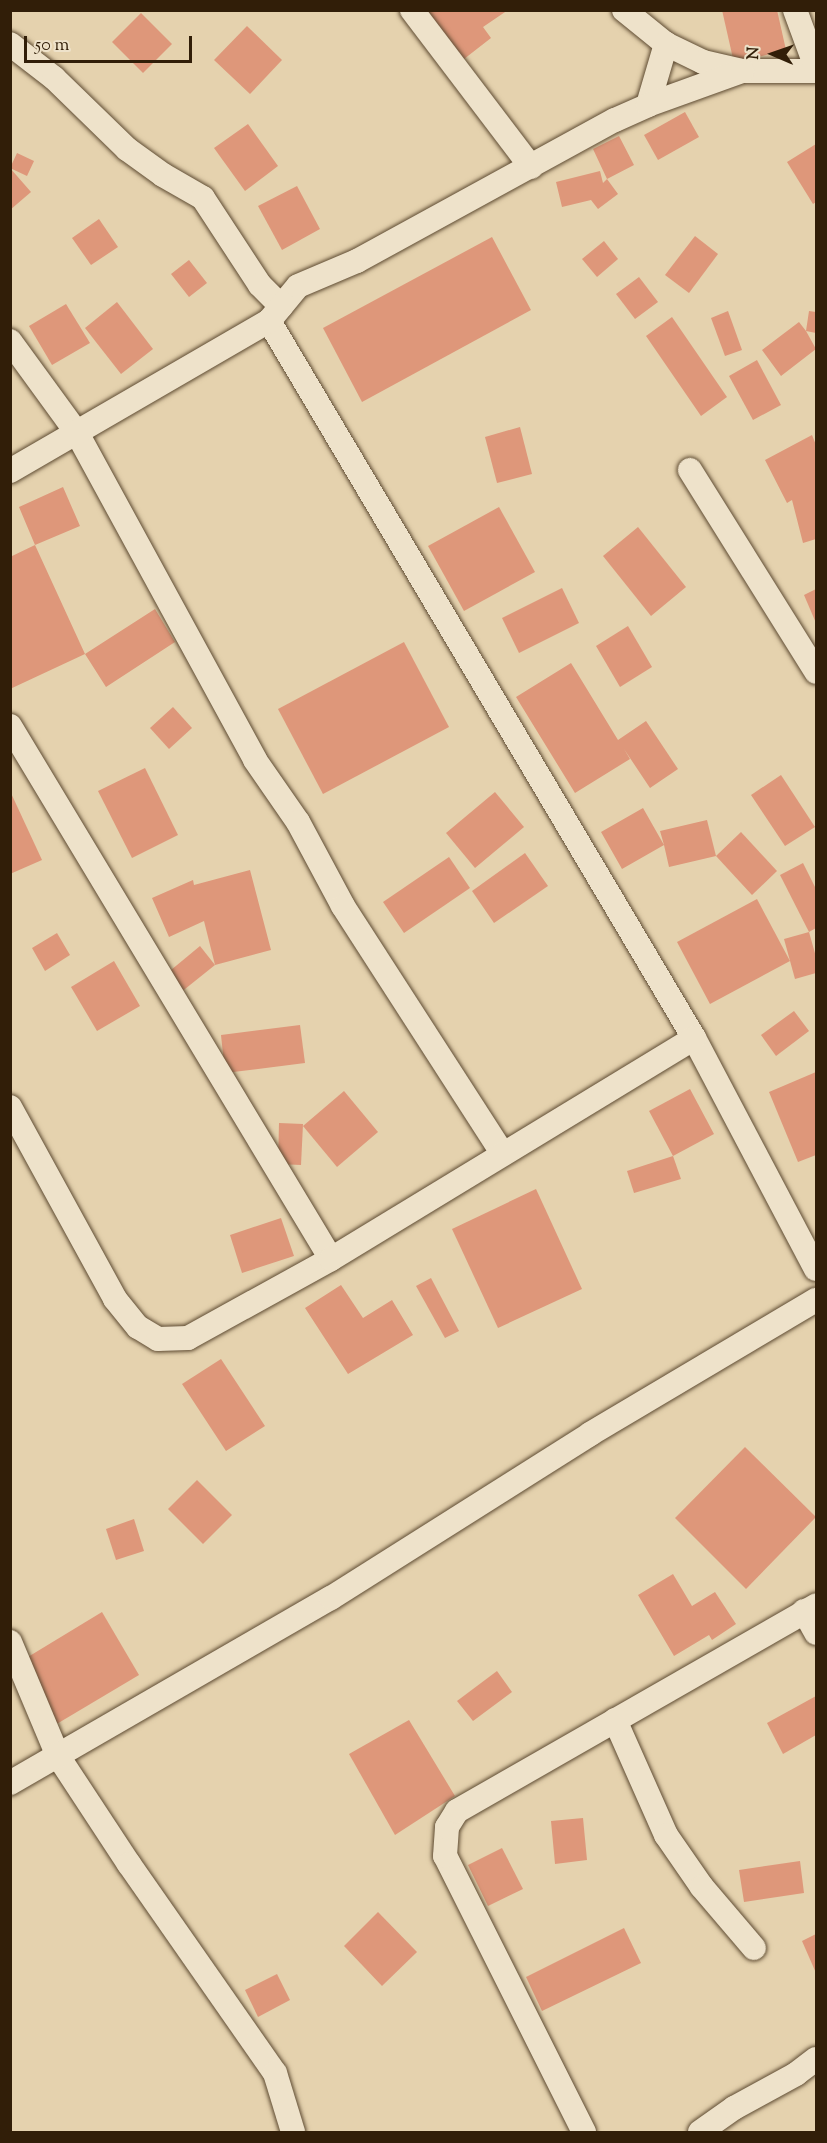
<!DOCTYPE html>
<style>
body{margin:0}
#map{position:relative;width:827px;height:2143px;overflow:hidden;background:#e5d2ae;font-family:"Sorts Mill Goudy",serif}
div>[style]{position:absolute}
.building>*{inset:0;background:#de977a}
.roads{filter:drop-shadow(0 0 2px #5e4b32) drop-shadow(0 0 2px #5e4b32)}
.street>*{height:24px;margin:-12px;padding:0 12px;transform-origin:12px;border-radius:12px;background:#eee2ca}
span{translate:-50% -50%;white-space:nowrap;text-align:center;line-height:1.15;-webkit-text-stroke:4.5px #eee2ca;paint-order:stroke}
.frame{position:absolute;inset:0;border:12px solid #311e08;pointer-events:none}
.north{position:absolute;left:743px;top:24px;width:60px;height:60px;-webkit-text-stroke:4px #eee2ca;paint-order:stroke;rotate:272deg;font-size:16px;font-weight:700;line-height:24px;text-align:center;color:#311e08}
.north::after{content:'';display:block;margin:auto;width:21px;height:27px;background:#311e08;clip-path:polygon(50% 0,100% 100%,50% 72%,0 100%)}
.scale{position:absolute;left:24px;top:36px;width:168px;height:27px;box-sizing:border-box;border:3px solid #311e08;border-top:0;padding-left:8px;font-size:18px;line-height:21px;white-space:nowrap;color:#311e08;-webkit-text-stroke:4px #eee2ca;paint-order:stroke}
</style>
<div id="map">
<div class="building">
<i style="clip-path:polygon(423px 10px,508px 10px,483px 27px,491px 38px,455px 66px)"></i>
<i style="clip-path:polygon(722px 10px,777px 10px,786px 50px,734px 63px)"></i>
<i style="clip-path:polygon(141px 13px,172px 44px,143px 73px,112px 42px)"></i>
<i style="clip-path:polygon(247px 26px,282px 60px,250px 94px,214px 60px)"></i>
<i style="clip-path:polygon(685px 112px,699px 137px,658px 160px,644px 135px)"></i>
<i style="clip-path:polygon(248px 124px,278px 166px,245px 191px,214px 148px)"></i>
<i style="clip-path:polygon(619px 136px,634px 165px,607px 179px,618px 194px,598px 209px,591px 200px,562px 207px,556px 182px,600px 171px,603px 183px,607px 179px,593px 149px)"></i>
<i style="clip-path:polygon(816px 144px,816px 202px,813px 204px,787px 162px)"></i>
<i style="clip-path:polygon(17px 153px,34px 161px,27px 176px,10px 168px)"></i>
<i style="clip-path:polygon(10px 168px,31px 192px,10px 210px)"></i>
<i style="clip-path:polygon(297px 186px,320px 229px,282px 250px,258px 206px)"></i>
<i style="clip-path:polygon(99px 219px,118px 247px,91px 265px,72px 238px)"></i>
<i style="clip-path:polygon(695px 236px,718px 254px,689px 293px,665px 275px)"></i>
<i style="clip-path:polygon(492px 237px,531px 310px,362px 402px,323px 328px)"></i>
<i style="clip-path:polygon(604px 241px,618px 259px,597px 277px,582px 259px)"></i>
<i style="clip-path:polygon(189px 260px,207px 283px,189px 297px,171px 274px)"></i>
<i style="clip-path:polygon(639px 277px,658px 302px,635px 319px,616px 294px)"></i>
<i style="clip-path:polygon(117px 302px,153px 349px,121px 374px,85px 328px)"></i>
<i style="clip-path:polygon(66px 304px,90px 343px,52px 365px,29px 326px)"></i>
<i style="clip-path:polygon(728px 311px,742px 350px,725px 356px,711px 318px)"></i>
<i style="clip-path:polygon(809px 311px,816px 312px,816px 333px,806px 331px,816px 349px,781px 376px,762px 350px,799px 322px,806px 331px)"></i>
<i style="clip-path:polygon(672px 317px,727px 397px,701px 416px,646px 336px)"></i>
<i style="clip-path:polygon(757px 360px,781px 405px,753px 420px,729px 376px)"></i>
<i style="clip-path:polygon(520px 427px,532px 474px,497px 483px,485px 437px)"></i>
<i style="clip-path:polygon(812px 435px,816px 445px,816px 539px,803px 543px,792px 500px,787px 503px,765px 460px)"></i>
<i style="clip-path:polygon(63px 487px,80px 526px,35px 545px,85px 654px,155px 609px,175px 642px,106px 687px,85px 654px,10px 689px,10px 557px,35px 545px,19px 507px)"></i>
<i style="clip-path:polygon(499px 507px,535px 572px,464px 611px,428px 546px)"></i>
<i style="clip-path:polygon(638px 527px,686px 587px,651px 616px,603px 556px)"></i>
<i style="clip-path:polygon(562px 588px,579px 623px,519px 653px,502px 618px)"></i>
<i style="clip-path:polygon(816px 589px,816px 623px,804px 595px)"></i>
<i style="clip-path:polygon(628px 626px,652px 667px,620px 687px,596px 646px)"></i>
<i style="clip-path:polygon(404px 642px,449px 727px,323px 794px,278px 709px)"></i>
<i style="clip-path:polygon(571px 663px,618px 740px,646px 721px,678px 769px,650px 788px,624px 749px,630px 759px,575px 793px,516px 697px)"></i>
<i style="clip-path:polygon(173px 707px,192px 728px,169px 749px,150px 728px)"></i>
<i style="clip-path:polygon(145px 768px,178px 835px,132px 858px,98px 791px)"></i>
<i style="clip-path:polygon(781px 775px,815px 827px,785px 846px,751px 795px)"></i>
<i style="clip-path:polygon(10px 791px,42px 860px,10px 874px)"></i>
<i style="clip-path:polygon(495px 792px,524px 827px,475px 868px,446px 833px)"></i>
<i style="clip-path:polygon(643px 808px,664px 845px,660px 831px,707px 820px,716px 856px,669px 867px,664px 845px,622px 869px,601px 832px)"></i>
<i style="clip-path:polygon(741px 832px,777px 871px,752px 895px,716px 856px)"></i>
<i style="clip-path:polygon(525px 853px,548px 886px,494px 923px,472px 891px)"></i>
<i style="clip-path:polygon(449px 857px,470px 888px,404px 933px,383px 902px)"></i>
<i style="clip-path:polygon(803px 863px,816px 889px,816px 928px,809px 932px,780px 875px)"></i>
<i style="clip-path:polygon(250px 870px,271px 950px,215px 965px,204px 921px,169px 937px,152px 898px,193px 880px,194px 885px)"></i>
<i style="clip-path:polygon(757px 899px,790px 961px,710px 1004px,677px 942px)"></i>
<i style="clip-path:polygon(809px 932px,816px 957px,816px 973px,795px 979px,784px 939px)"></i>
<i style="clip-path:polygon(57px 933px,70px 955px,45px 971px,32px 948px)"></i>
<i style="clip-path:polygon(200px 946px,215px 965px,180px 993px,165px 975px)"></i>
<i style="clip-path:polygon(114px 961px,140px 1006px,97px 1031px,71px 987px)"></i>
<i style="clip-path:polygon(794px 1011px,809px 1031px,776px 1056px,761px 1035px)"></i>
<i style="clip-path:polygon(300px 1025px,305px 1063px,225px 1073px,221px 1035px)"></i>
<i style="clip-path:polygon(816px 1072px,816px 1155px,798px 1162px,769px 1092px)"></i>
<i style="clip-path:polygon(690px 1089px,714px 1134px,673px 1156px,649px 1111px)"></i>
<i style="clip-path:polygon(344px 1091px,378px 1132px,337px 1167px,303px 1126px)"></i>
<i style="clip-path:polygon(279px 1123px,303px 1124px,301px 1165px,278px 1164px)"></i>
<i style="clip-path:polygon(673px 1156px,681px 1179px,634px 1193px,627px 1171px)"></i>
<i style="clip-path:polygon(536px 1189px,582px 1289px,498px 1328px,452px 1229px)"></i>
<i style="clip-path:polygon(281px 1218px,294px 1256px,242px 1273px,230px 1235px)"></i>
<i style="clip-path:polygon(431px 1278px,459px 1331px,445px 1338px,416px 1286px)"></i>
<i style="clip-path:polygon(341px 1285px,363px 1318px,392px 1300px,413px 1335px,348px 1374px,305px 1308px)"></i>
<i style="clip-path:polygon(221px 1359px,265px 1426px,226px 1451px,182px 1384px)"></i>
<i style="clip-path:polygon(745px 1447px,816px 1517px,746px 1589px,675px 1518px)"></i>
<i style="clip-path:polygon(197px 1480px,232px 1515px,203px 1544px,168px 1509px)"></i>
<i style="clip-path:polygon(134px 1519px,144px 1551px,116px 1560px,106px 1529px)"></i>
<i style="clip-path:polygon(673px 1574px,692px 1606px,715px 1592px,736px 1624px,712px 1640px,709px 1635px,674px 1656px,638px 1595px)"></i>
<i style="clip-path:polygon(102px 1612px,139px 1675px,55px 1725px,18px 1663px)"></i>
<i style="clip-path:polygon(497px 1671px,512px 1692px,473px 1721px,457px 1701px)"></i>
<i style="clip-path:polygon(816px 1696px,816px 1735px,783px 1754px,767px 1723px)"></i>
<i style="clip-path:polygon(409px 1720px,455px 1796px,395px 1835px,349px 1754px)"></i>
<i style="clip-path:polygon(583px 1818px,587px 1860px,555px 1864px,551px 1821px)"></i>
<i style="clip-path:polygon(502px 1848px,523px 1889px,488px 1906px,468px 1865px)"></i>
<i style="clip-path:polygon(800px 1861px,804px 1893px,744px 1902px,739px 1870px)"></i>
<i style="clip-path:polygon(378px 1912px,417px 1952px,382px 1986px,344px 1946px)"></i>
<i style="clip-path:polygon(624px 1928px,641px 1963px,542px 2011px,526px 1977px)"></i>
<i style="clip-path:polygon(816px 1934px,816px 1973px,802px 1941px)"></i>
<i style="clip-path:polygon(277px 1974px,290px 2000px,258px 2017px,245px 1990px)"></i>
</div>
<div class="roads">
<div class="street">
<i style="left:412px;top:10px;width:197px;rotate:52.8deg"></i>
<i style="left:624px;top:10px;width:54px;rotate:39deg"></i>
<i style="left:666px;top:44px;width:41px;rotate:25.9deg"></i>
<i style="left:703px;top:62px;width:40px;rotate:13deg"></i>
<i style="left:742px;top:71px;width:74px"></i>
<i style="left:795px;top:10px;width:61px;rotate:69.8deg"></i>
<i style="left:10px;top:44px;width:56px;rotate:37.7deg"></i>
<i style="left:54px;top:78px;width:102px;rotate:44.2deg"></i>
<i style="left:127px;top:149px;width:44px;rotate:35.8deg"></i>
<i style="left:163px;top:175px;width:46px;rotate:29.9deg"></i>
<i style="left:203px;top:198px;width:104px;rotate:56.8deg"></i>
<i style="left:260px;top:285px;width:30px;rotate:45deg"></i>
<i style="left:648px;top:105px;width:64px;rotate:-73.6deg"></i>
<i style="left:269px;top:321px;width:833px;rotate:59.34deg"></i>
<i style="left:694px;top:1038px;width:261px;rotate:62.2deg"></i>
<i style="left:10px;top:341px;width:114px;rotate:53.9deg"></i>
<i style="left:77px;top:433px;width:372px;rotate:61.4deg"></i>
<i style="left:255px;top:760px;width:75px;rotate:55.3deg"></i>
<i style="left:298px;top:822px;width:95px;rotate:61.8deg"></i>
<i style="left:343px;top:906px;width:295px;rotate:57.2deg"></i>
<i style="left:690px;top:470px;width:238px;rotate:58deg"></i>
<i style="left:10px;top:471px;width:299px;rotate:-30.1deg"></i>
<i style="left:269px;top:321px;width:45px;rotate:-50.4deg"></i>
<i style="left:298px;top:286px;width:64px;rotate:-23deg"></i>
<i style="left:357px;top:261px;width:294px;rotate:-28.7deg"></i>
<i style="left:615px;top:120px;width:36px;rotate:-24deg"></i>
<i style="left:648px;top:105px;width:100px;rotate:-19.9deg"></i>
<i style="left:10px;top:726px;width:622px;rotate:58.94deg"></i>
<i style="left:10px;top:1107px;width:219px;rotate:61.3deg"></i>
<i style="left:115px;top:1299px;width:36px;rotate:51deg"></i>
<i style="left:138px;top:1327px;width:23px;rotate:31deg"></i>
<i style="left:158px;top:1339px;width:30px;rotate:-2deg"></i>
<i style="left:188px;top:1338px;width:163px;rotate:-28.9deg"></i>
<i style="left:331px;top:1259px;width:425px;rotate:-31.3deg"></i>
<i style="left:804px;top:1611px;width:25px;rotate:61deg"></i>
<i style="left:10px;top:1642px;width:124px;rotate:67.2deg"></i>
<i style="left:58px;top:1756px;width:129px;rotate:56.7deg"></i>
<i style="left:129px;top:1864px;width:255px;rotate:55.1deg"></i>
<i style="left:275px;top:2073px;width:62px;rotate:73deg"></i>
<i style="left:615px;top:1720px;width:126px;rotate:66.1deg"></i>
<i style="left:666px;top:1835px;width:63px;rotate:55.3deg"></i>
<i style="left:702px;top:1887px;width:80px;rotate:49.6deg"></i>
<i style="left:10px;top:1783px;width:370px;rotate:-30deg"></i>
<i style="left:331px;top:1598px;width:307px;rotate:-32.3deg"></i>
<i style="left:590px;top:1434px;width:263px;rotate:-30.7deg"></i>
<i style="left:584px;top:2132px;width:309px;rotate:-116.7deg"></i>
<i style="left:445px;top:1856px;width:29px;rotate:-86deg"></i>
<i style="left:447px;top:1827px;width:19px;rotate:-58deg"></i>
<i style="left:457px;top:1811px;width:414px;rotate:-29.8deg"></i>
<i style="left:700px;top:2132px;width:42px;rotate:-35.2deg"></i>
<i style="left:734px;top:2108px;width:71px;rotate:-28.7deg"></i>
<i style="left:796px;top:2074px;width:25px;rotate:-37deg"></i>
</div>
</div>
<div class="frame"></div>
<div class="north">N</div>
<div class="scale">50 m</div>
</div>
